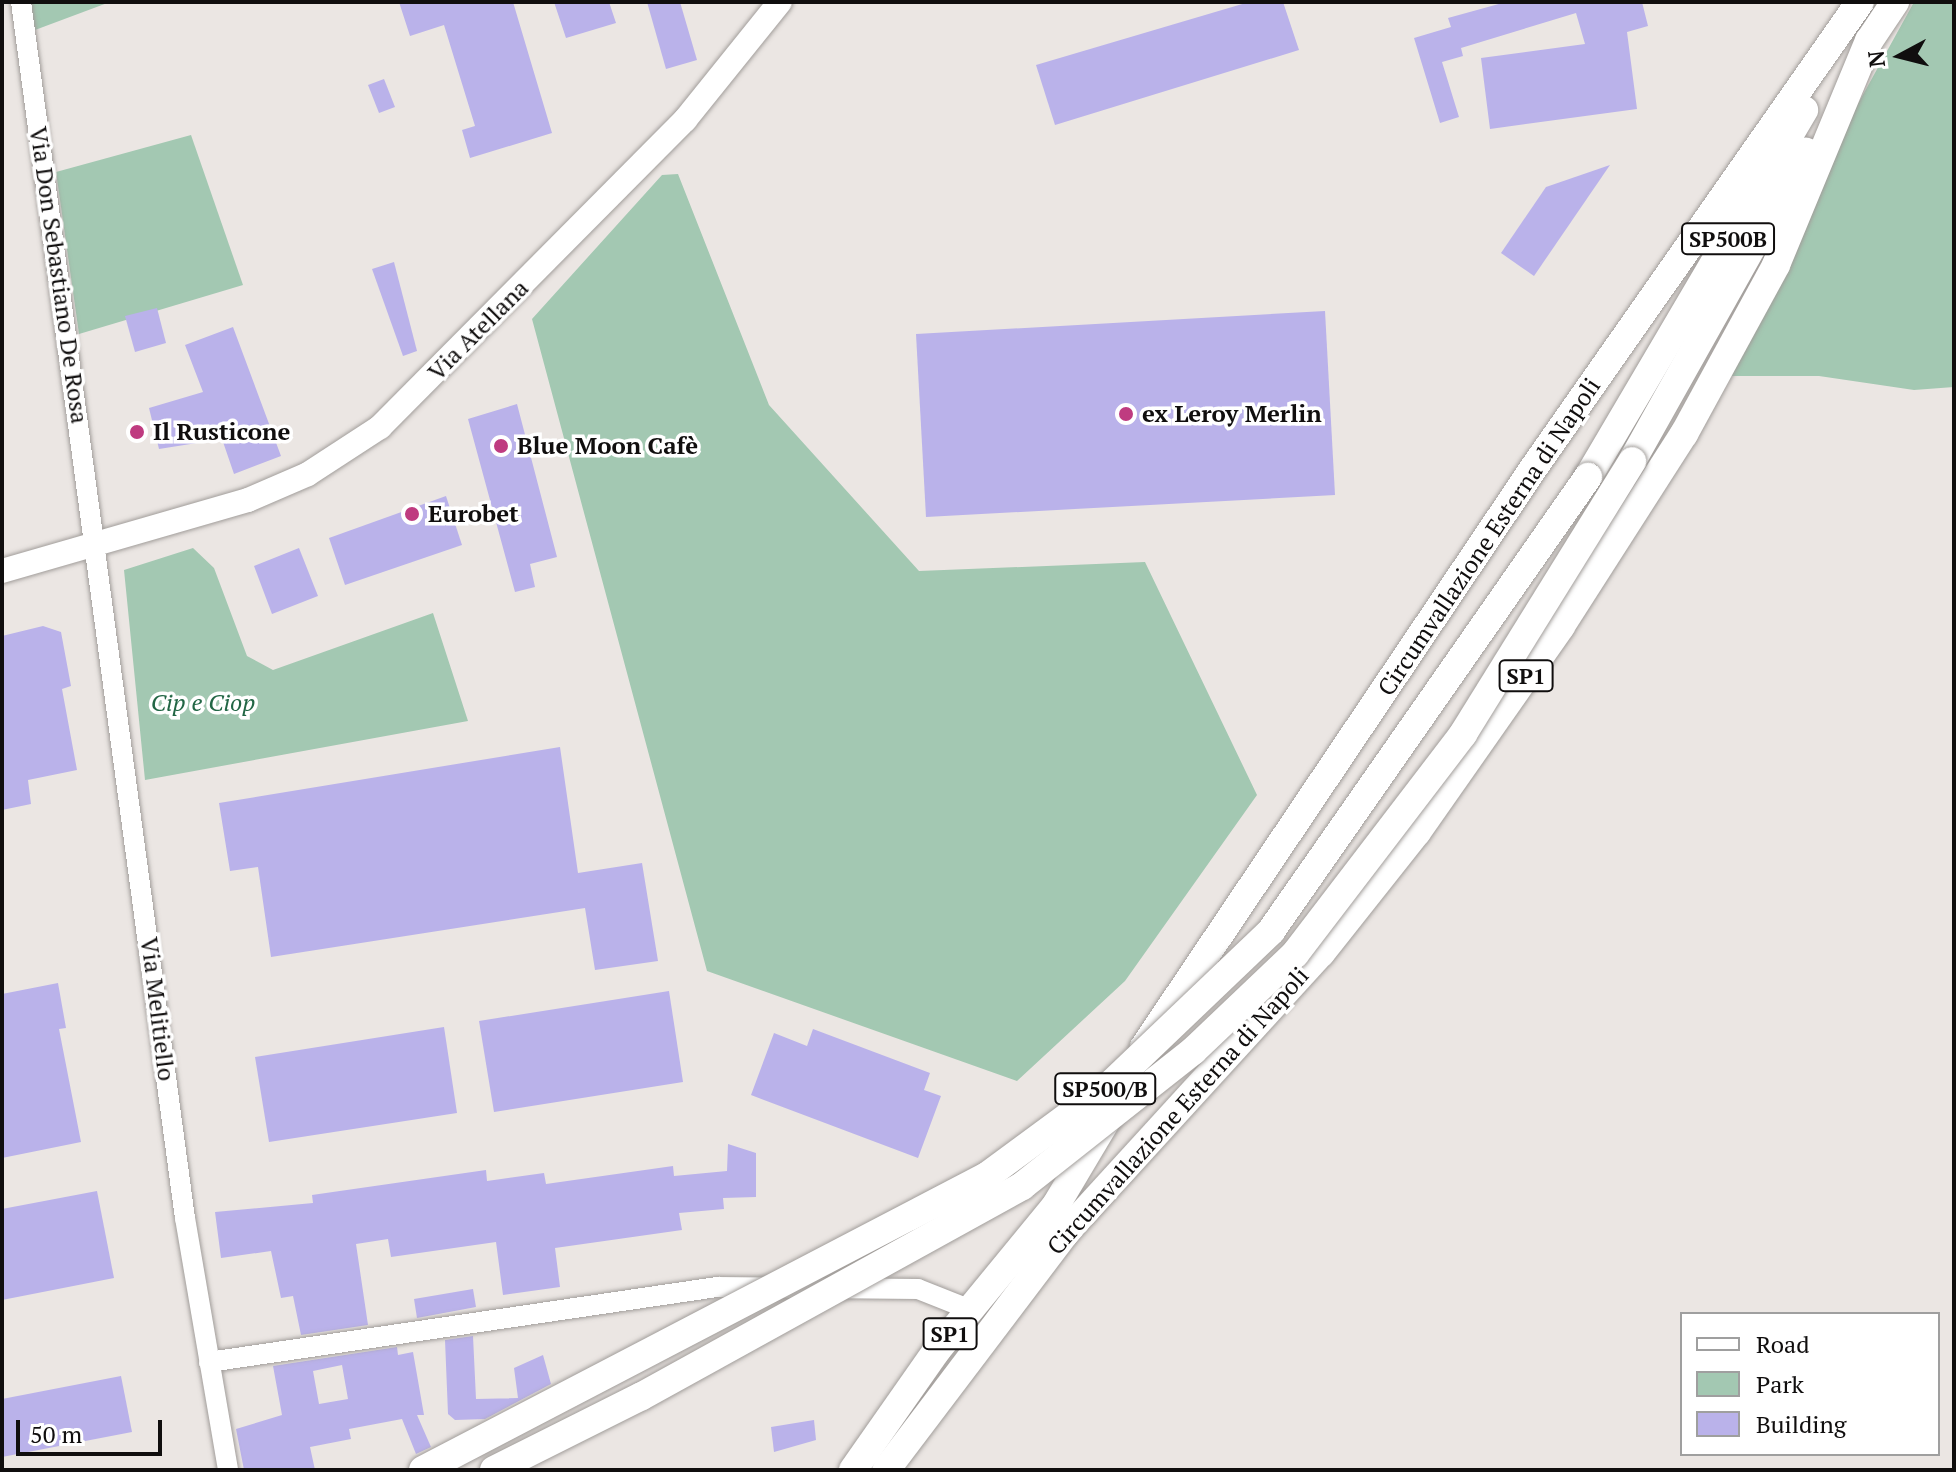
<!DOCTYPE html>
<meta charset="utf-8">
<style>
body{margin:0}
#map{position:relative;width:1956px;height:1472px;overflow:hidden;background:#ebe6e3;font-family:"PT Serif",serif}
div>[style]{position:absolute}
.green>*{inset:0;background:#a3c8b2}
.building>*{inset:0;background:#bab2ea}
.roads{filter:drop-shadow(0 0 2px #a19d9a) drop-shadow(0 0 2px #a19d9a)}
.minor>*{height:20px;margin:-10px;padding:0 10px;transform-origin:10px;border-radius:10px;background:#fff}
.major>*{height:24px;margin:-12px;padding:0 12px;transform-origin:12px;border-radius:12px;background:#fff}
.highway>*{height:28px;margin:-14px;padding:0 14px;transform-origin:14px;border-radius:14px;background:#fff}
.bridges{filter:drop-shadow(0 0 2px #a19d9a) drop-shadow(0 0 2px #a19d9a)}
.highway-bridge>*{height:28px;margin:-14px;padding:0 14px;transform-origin:14px;border-radius:14px;background:#fff}
.dots>*{width:22px;height:22px;translate:-50% -50%;box-sizing:border-box;border:4px solid #fff;border-radius:50%}
span{translate:-50% -50%;white-space:nowrap;text-align:center;line-height:1.15;-webkit-text-stroke:7px #fff;paint-order:stroke}
.shield-label span{padding:2px 6px;background:#fff;border:2px solid;border-radius:6px;-webkit-text-stroke-width:0}
.shield-label{font-size:22px;color:#100e0e;font-weight:700}
.street-label{font-size:24px;color:#100e0e}
.poi-label{font-size:24px;color:#100e0e;font-weight:700}
.left{translate:0 -50%;text-align:left}
.park-label{font-size:24px;color:#226645;font-style:italic}
.frame{position:absolute;inset:0;border:4px solid #100e0e;pointer-events:none}
.legend{position:absolute;left:1680px;top:1312px;width:260px;height:144px;box-sizing:border-box;background:#fff;border:2px solid #9f9f9f;margin:0;padding:10px 14px;list-style:none;font-size:24px;color:#100e0e}
.legend li{display:flex;align-items:center;gap:16px;height:40px}
.legend b{width:40px;border:2px solid #9f9f9f}
.north{position:absolute;left:1860px;top:16px;width:80px;height:80px;-webkit-text-stroke:6px #fff;paint-order:stroke;rotate:263deg;font-size:22px;font-weight:700;line-height:32px;text-align:center;color:#100e0e}
.north::after{content:'';display:block;margin:auto;width:28px;height:36px;background:#100e0e;clip-path:polygon(50% 0,100% 100%,50% 72%,0 100%)}
.scale{position:absolute;left:16px;top:1420px;width:146px;height:36px;box-sizing:border-box;border:4px solid #100e0e;border-top:0;padding-left:10px;font-size:24px;line-height:28px;white-space:nowrap;color:#100e0e;-webkit-text-stroke:6px #fff;paint-order:stroke}
</style>
<div id="map">
<div class="green">
<i style="clip-path:polygon(31px 2px,110px 2px,35px 30px)"></i>
<i style="clip-path:polygon(1914px 2px,1954px 2px,1954px 387px,1914px 390px,1819px 376px,1728px 376px,1832px 151px)"></i>
<i style="clip-path:polygon(191px 135px,243px 285px,79px 334px,56px 172px)"></i>
<i style="clip-path:polygon(678px 174px,769px 405px,919px 571px,1145px 562px,1257px 795px,1125px 981px,1017px 1081px,707px 971px,532px 319px,662px 175px)"></i>
<i style="clip-path:polygon(193px 548px,214px 568px,247px 656px,273px 670px,433px 613px,468px 721px,145px 780px,124px 570px)"></i>
</div>
<div class="building">
<i style="clip-path:polygon(399px 2px,513px 2px,552px 133px,470px 158px,462px 130px,475px 126px,444px 25px,410px 36px)"></i>
<i style="clip-path:polygon(554px 2px,609px 2px,616px 23px,566px 38px)"></i>
<i style="clip-path:polygon(647px 2px,680px 2px,697px 60px,666px 69px)"></i>
<i style="clip-path:polygon(1249px 2px,1283px 2px,1299px 50px,1055px 125px,1036px 65px)"></i>
<i style="clip-path:polygon(1506px 2px,1642px 2px,1648px 26px,1627px 32px,1637px 109px,1490px 129px,1481px 58px,1585px 44px,1576px 13px,1461px 48px,1463px 56px,1442px 62px,1459px 117px,1440px 123px,1414px 38px,1451px 27px,1448px 18px)"></i>
<i style="clip-path:polygon(384px 79px,395px 107px,379px 113px,368px 85px)"></i>
<i style="clip-path:polygon(1610px 165px,1534px 276px,1501px 253px,1546px 187px)"></i>
<i style="clip-path:polygon(394px 262px,417px 351px,403px 356px,372px 269px)"></i>
<i style="clip-path:polygon(157px 308px,166px 343px,135px 352px,125px 316px)"></i>
<i style="clip-path:polygon(1325px 311px,1335px 495px,926px 517px,916px 334px)"></i>
<i style="clip-path:polygon(233px 327px,281px 456px,234px 474px,222px 439px,159px 449px,149px 408px,203px 392px,185px 345px)"></i>
<i style="clip-path:polygon(517px 404px,557px 557px,530px 564px,535px 587px,515px 592px,468px 419px)"></i>
<i style="clip-path:polygon(446px 496px,462px 545px,345px 585px,329px 538px)"></i>
<i style="clip-path:polygon(299px 548px,318px 596px,272px 614px,254px 566px)"></i>
<i style="clip-path:polygon(43px 626px,61px 632px,71px 686px,62px 689px,77px 770px,28px 780px,31px 804px,2px 810px,2px 636px)"></i>
<i style="clip-path:polygon(560px 747px,578px 873px,642px 863px,658px 961px,595px 970px,585px 908px,271px 957px,258px 867px,230px 871px,219px 803px)"></i>
<i style="clip-path:polygon(58px 983px,66px 1028px,59px 1029px,81px 1142px,2px 1158px,2px 994px)"></i>
<i style="clip-path:polygon(669px 991px,683px 1082px,494px 1112px,479px 1021px)"></i>
<i style="clip-path:polygon(444px 1027px,457px 1113px,269px 1142px,255px 1057px)"></i>
<i style="clip-path:polygon(813px 1029px,930px 1073px,924px 1090px,941px 1096px,918px 1158px,751px 1095px,774px 1033px,807px 1046px)"></i>
<i style="clip-path:polygon(728px 1144px,756px 1153px,756px 1197px,723px 1198px,724px 1209px,679px 1213px,682px 1230px,555px 1248px,560px 1287px,503px 1295px,496px 1242px,391px 1257px,388px 1239px,356px 1244px,368px 1325px,301px 1335px,293px 1296px,281px 1298px,271px 1251px,221px 1258px,215px 1212px,313px 1203px,312px 1195px,486px 1170px,487px 1181px,544px 1173px,546px 1184px,673px 1166px,674px 1176px,727px 1171px)"></i>
<i style="clip-path:polygon(97px 1191px,114px 1278px,2px 1300px,2px 1209px)"></i>
<i style="clip-path:polygon(473px 1289px,476px 1307px,417px 1318px,414px 1299px)"></i>
<i style="clip-path:polygon(473px 1336px,476px 1399px,518px 1398px,514px 1368px,543px 1355px,551px 1384px,485px 1419px,455px 1420px,448px 1414px,445px 1340px)"></i>
<i style="clip-path:polygon(evenodd,397px 1347px,398px 1355px,413px 1352px,424px 1415px,417px 1415px,431px 1447px,416px 1454px,402px 1419px,349px 1429px,351px 1439px,310px 1447px,315px 1470px,244px 1470px,236px 1429px,282px 1415px,273px 1366px,397px 1347px,342px 1365px,348px 1399px,319px 1404px,313px 1371px,342px 1365px)"></i>
<i style="clip-path:polygon(121px 1376px,132px 1432px,2px 1457px,2px 1399px)"></i>
<i style="clip-path:polygon(814px 1420px,816px 1440px,774px 1452px,771px 1427px)"></i>
</div>
<div class="roads">
<div class="minor">
<i style="left:21px;top:2px;width:1227px;rotate:82.32deg"></i>
<i style="left:185px;top:1218px;width:256px;rotate:80.3deg"></i>
<i style="left:209px;top:1362px;width:514px;rotate:-8.4deg"></i>
<i style="left:717px;top:1287px;width:201px;rotate:0.6deg"></i>
<i style="left:918px;top:1289px;width:57px;rotate:21.6deg"></i>
</div>
<div class="major">
<i style="left:2px;top:571px;width:256px;rotate:-16.1deg"></i>
<i style="left:248px;top:500px;width:65px;rotate:-23.4deg"></i>
<i style="left:308px;top:474px;width:86px;rotate:-33.1deg"></i>
<i style="left:380px;top:427px;width:433px;rotate:-45.2deg"></i>
<i style="left:685px;top:120px;width:151px;rotate:-51.2deg"></i>
</div>
<div class="highway">
<i style="left:1632px;top:461px;width:355px;rotate:-60.7deg"></i>
<i style="left:1588px;top:477px;width:426px;rotate:-59.5deg"></i>
<i style="left:1144px;top:1047px;width:700px;rotate:-56.06deg"></i>
<i style="left:1535px;top:466px;width:566px;rotate:-54.99deg"></i>
<i style="left:853px;top:1470px;width:146px;rotate:-55deg"></i>
<i style="left:937px;top:1350px;width:188px;rotate:-50.6deg"></i>
<i style="left:1056px;top:1205px;width:104px;rotate:-59.2deg"></i>
<i style="left:886px;top:1470px;width:297px;rotate:-52.9deg"></i>
<i style="left:1065px;top:1233px;width:379px;rotate:-47.6deg"></i>
<i style="left:1321px;top:953px;width:154px;rotate:-51.6deg"></i>
<i style="left:1417px;top:832px;width:251px;rotate:-55deg"></i>
<i style="left:1561px;top:626px;width:228px;rotate:-57.4deg"></i>
<i style="left:1684px;top:434px;width:192px;rotate:-61.4deg"></i>
<i style="left:1776px;top:265px;width:243px;rotate:-67.5deg"></i>
<i style="left:1869px;top:41px;width:47px;rotate:-56.3deg"></i>
</div>
</div>
<div class="bridges">
<div class="highway-bridge">
<i style="left:423px;top:1470px;width:636px;rotate:-27.53deg"></i>
<i style="left:987px;top:1176px;width:152px;rotate:-36.4deg"></i>
<i style="left:1109px;top:1086px;width:224px;rotate:-43.7deg"></i>
<i style="left:1271px;top:931px;width:554px;rotate:-55.08deg"></i>
<i style="left:494px;top:1470px;width:165px;rotate:-26.6deg"></i>
<i style="left:642px;top:1396px;width:434px;rotate:-28.9deg"></i>
<i style="left:1022px;top:1186px;width:218px;rotate:-38.3deg"></i>
<i style="left:1193px;top:1051px;width:141px;rotate:-43.6deg"></i>
<i style="left:1295px;top:954px;width:277px;rotate:-52.6deg"></i>
<i style="left:1463px;top:734px;width:321px;rotate:-58.2deg"></i>
</div>
</div>
<div class="dots">
<i style="left:1126px;top:414px;background:#bf3b80"></i>
<i style="left:137px;top:432px;background:#bf3b80"></i>
<i style="left:501px;top:446px;background:#bf3b80"></i>
<i style="left:412px;top:514px;background:#bf3b80"></i>
</div>
<div class="shield-label">
<span style="left:1728px;top:239px">SP500B</span>
<span style="left:1526px;top:676px">SP1</span>
<span style="left:1105px;top:1089px">SP500/B</span>
<span style="left:950px;top:1334px">SP1</span>
</div>
<div class="street-label">
<span style="left:59px;top:275px;rotate:82deg">Via Don Sebastiano De Rosa</span>
<span style="left:478px;top:330px;rotate:-45deg">Via Atellana</span>
<span style="left:1489px;top:537px;rotate:-56deg">Circumvallazione Esterna di Napoli</span>
<span style="left:158px;top:1009px;rotate:83deg">Via Melitiello</span>
<span style="left:1178px;top:1111px;rotate:-48deg">Circumvallazione Esterna di Napoli</span>
</div>
<div class="poi-label">
<span class="left" style="left:1142px;top:414px">ex Leroy Merlin</span>
<span class="left" style="left:153px;top:432px">Il Rusticone</span>
<span class="left" style="left:517px;top:446px">Blue Moon Cafè</span>
<span class="left" style="left:428px;top:514px">Eurobet</span>
</div>
<div class="park-label">
<span style="left:203px;top:703px">Cip e Ciop</span>
</div>
<div class="frame"></div>
<ul class="legend">
<li><b style="height:10px;background:#fff"></b>Road</li>
<li><b style="height:22px;background:#a3c8b2"></b>Park</li>
<li><b style="height:22px;background:#bab2ea"></b>Building</li>
</ul>
<div class="north">N</div>
<div class="scale">50 m</div>
</div>
